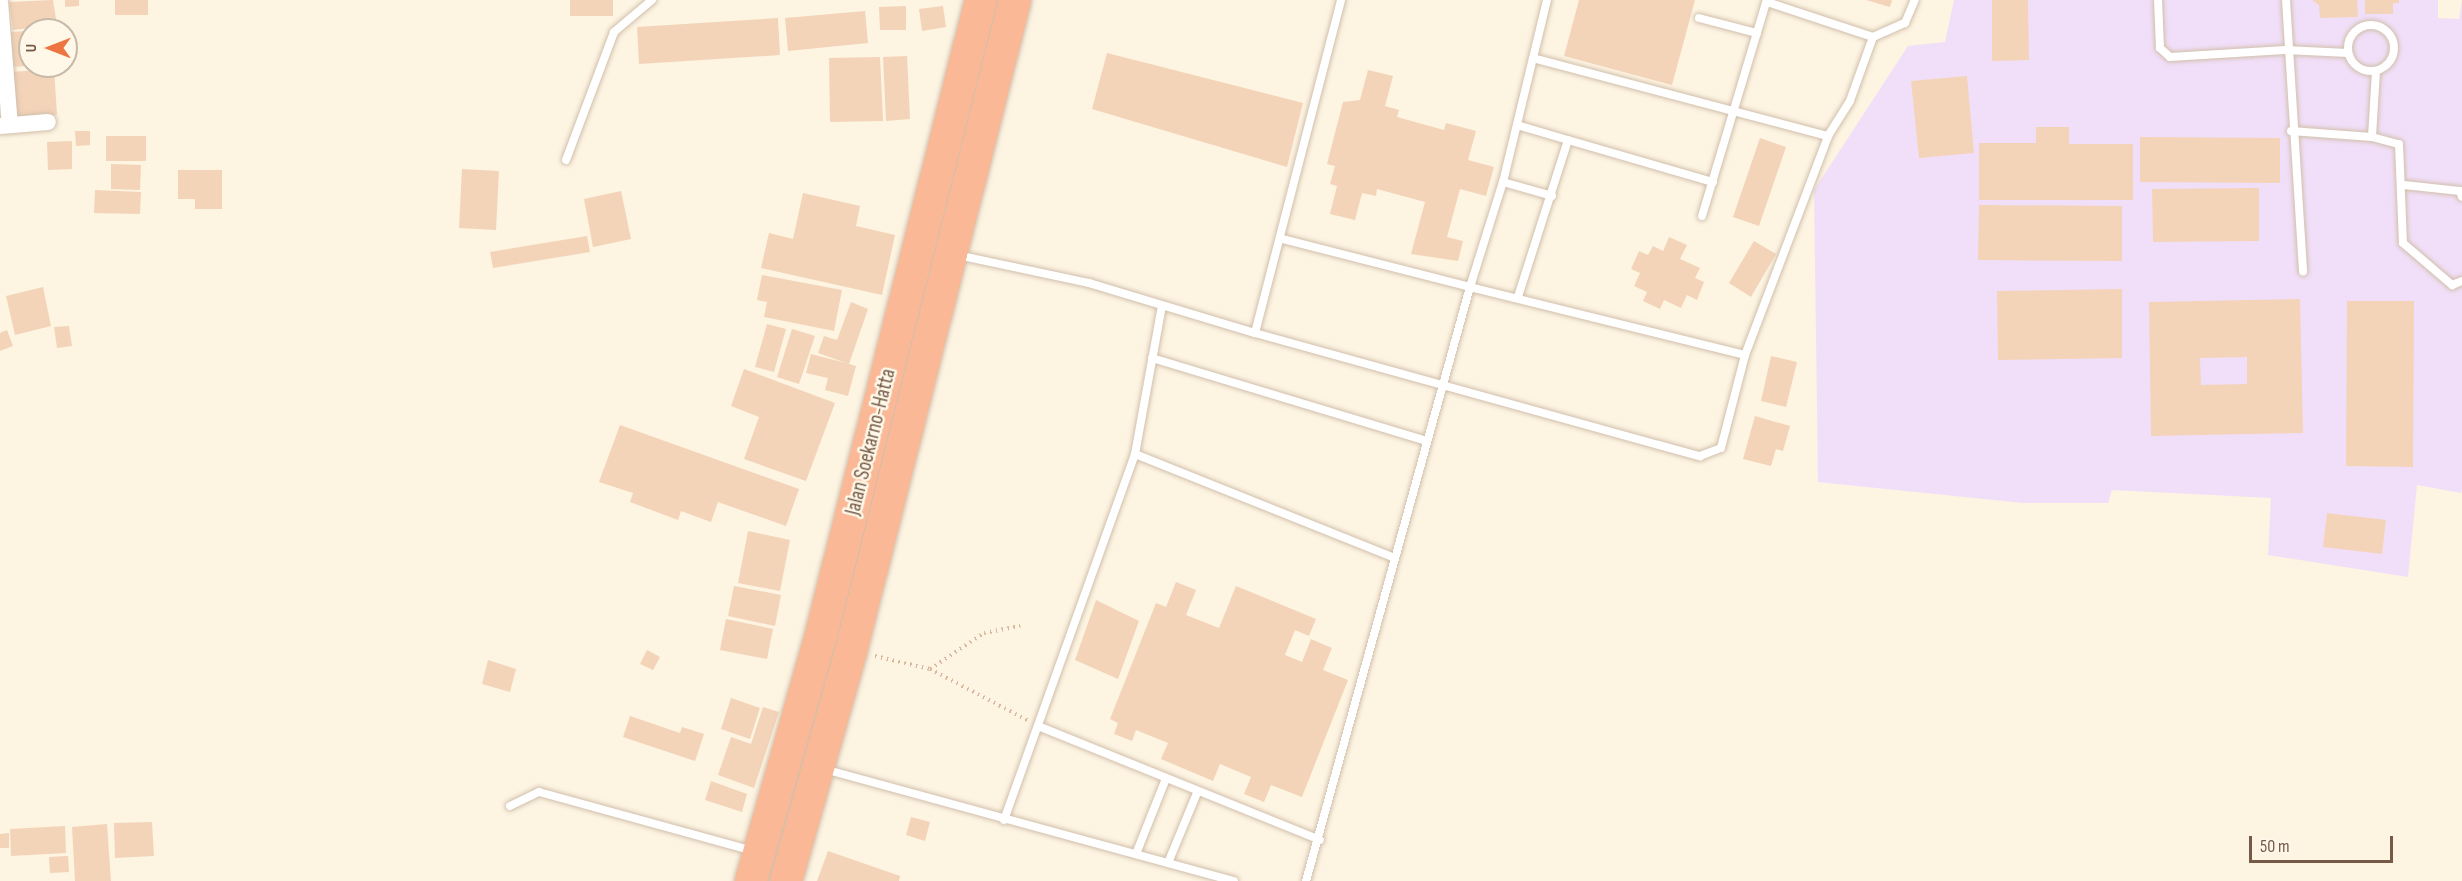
<!DOCTYPE html>
<style>
body{margin:0}
#map{position:relative;width:2462px;height:881px;overflow:hidden;background:#fdf4e2;font-family:"Sofia Sans Condensed",sans-serif}
div>[style]{position:absolute}
.education>*{inset:0;background:#f1dff9}
.building>*{inset:0;background:#f3d4b8}
.path>*{height:4px;margin-top:-2px;transform-origin:0;background:repeating-linear-gradient(90deg,#d8b89c 0 1.5px,transparent 0 6px)}
.roads{filter:drop-shadow(0 0 2px #d1bfab) drop-shadow(0 0 2px #d1bfab)}
.lane>*{height:8px;margin:-4px;padding:0 4px;transform-origin:4px;border-radius:4px;background:#fff}
.lane>.ring{margin:-4px;padding:0;box-sizing:content-box;background:none;border:8px solid #fff;border-radius:50%}
.street>*{height:16px;margin:-8px;padding:0 8px;transform-origin:8px;border-radius:8px;background:#fff}
.highway>*{height:32px;margin:-16px;padding:0 16px;transform-origin:16px;border-radius:16px;background:#fab896}
span{translate:-50% -50%;white-space:nowrap;text-align:center;line-height:1.15;-webkit-text-stroke:5px #fff8e9;paint-order:stroke}
.street-label{font-size:21px;color:#755b47}
.north{position:absolute;left:18px;top:18px;width:60px;height:60px;box-sizing:border-box;background:#fff8e9;border:2px solid #c8b9a8;border-radius:50%;rotate:270deg;font-size:16px;font-weight:700;line-height:24px;text-align:center;color:#755b47}
.north::after{content:'';display:block;margin:auto;width:21px;height:27px;background:#ec7542;clip-path:polygon(50% 0,100% 100%,50% 72%,0 100%)}
.scale{position:absolute;left:2249px;top:836px;width:144px;height:27px;box-sizing:border-box;border:3px solid #755b47;border-top:0;padding-left:8px;font-size:18px;line-height:21px;white-space:nowrap;color:#755b47;-webkit-text-stroke:4px #fff8e9;paint-order:stroke}
</style>
<div id="map">
<div class="education">
<i style="clip-path:polygon(1954px 0,2438px 0,2438px 18px,2459px 19px,2462px 0,2462px 488px,2461px 493px,2417px 485px,2408px 577px,2268px 555px,2271px 498px,2112px 490px,2108px 503px,2023px 503px,1818px 482px,1814px 190px,1908px 46px,1945px 42px)"></i>
</div>
<div class="building">
<i style="clip-path:polygon(53px 0,57px 25px,13px 30px,9px 2px)"></i>
<i style="clip-path:polygon(65px 0,79px 0,79px 6px,65px 7px)"></i>
<i style="clip-path:polygon(115px 0,148px 0,148px 15px,115px 15px)"></i>
<i style="clip-path:polygon(570px 0,613px 0,613px 16px,570px 16px)"></i>
<i style="clip-path:polygon(1579px 0,1695px 0,1672px 85px,1564px 56px)"></i>
<i style="clip-path:polygon(1866px 0,1892px 0,1890px 7px)"></i>
<i style="clip-path:polygon(1992px 0,2028px 0,2029px 60px,1992px 61px)"></i>
<i style="clip-path:polygon(2312px 0,2357px 0,2358px 17px,2320px 18px,2319px 5px)"></i>
<i style="clip-path:polygon(2365px 0,2399px 0,2399px 3px,2393px 3px,2393px 14px,2365px 14px)"></i>
<i style="clip-path:polygon(906px 6px,906px 30px,880px 30px,879px 7px)"></i>
<i style="clip-path:polygon(943px 6px,946px 27px,922px 31px,919px 9px)"></i>
<i style="clip-path:polygon(865px 11px,868px 43px,788px 51px,785px 18px)"></i>
<i style="clip-path:polygon(778px 18px,780px 55px,639px 64px,637px 27px)"></i>
<i style="clip-path:polygon(30px 31px,30px 66px,11px 67px,9px 32px)"></i>
<i style="clip-path:polygon(1107px 53px,1303px 103px,1287px 167px,1092px 109px)"></i>
<i style="clip-path:polygon(907px 56px,910px 119px,886px 121px,883px 57px)"></i>
<i style="clip-path:polygon(880px 57px,883px 121px,830px 122px,829px 58px)"></i>
<i style="clip-path:polygon(54px 69px,57px 115px,14px 117px,11px 72px)"></i>
<i style="clip-path:polygon(1368px 70px,1393px 76px,1385px 106px,1399px 110px,1397px 117px,1444px 130px,1446px 123px,1476px 131px,1468px 160px,1494px 167px,1486px 196px,1460px 189px,1447px 237px,1463px 241px,1458px 261px,1411px 254px,1425px 202px,1377px 189px,1376px 196px,1362px 193px,1355px 220px,1330px 214px,1337px 186px,1330px 184px,1335px 166px,1327px 164px,1343px 102px,1360px 100px)"></i>
<i style="clip-path:polygon(1967px 76px,1974px 153px,1919px 158px,1911px 81px)"></i>
<i style="clip-path:polygon(2036px 127px,2069px 127px,2069px 144px,2133px 144px,2133px 200px,1979px 200px,1979px 143px,2036px 143px)"></i>
<i style="clip-path:polygon(75px 131px,90px 131px,90px 145px,76px 146px)"></i>
<i style="clip-path:polygon(106px 136px,146px 136px,146px 161px,106px 161px)"></i>
<i style="clip-path:polygon(2140px 137px,2280px 138px,2280px 183px,2140px 182px)"></i>
<i style="clip-path:polygon(1760px 138px,1786px 147px,1759px 226px,1733px 217px)"></i>
<i style="clip-path:polygon(72px 141px,72px 169px,48px 170px,47px 142px)"></i>
<i style="clip-path:polygon(111px 164px,141px 165px,140px 190px,111px 189px)"></i>
<i style="clip-path:polygon(462px 169px,499px 171px,496px 230px,459px 228px)"></i>
<i style="clip-path:polygon(178px 170px,222px 170px,222px 209px,195px 209px,195px 199px,178px 199px)"></i>
<i style="clip-path:polygon(2259px 188px,2259px 241px,2153px 242px,2152px 189px)"></i>
<i style="clip-path:polygon(95px 190px,141px 192px,140px 214px,94px 213px)"></i>
<i style="clip-path:polygon(621px 191px,631px 239px,593px 247px,584px 199px)"></i>
<i style="clip-path:polygon(803px 193px,860px 206px,856px 226px,895px 235px,882px 295px,761px 268px,769px 233px,793px 239px)"></i>
<i style="clip-path:polygon(1979px 205px,2122px 206px,2122px 261px,1978px 260px)"></i>
<i style="clip-path:polygon(587px 236px,590px 252px,493px 268px,490px 252px)"></i>
<i style="clip-path:polygon(1669px 237px,1687px 245px,1680px 259px,1700px 268px,1695px 278px,1704px 282px,1697px 300px,1687px 295px,1681px 308px,1664px 300px,1660px 309px,1643px 301px,1647px 292px,1634px 286px,1640px 273px,1631px 269px,1639px 251px,1648px 255px,1653px 246px,1663px 251px)"></i>
<i style="clip-path:polygon(1754px 241px,1776px 254px,1751px 297px,1729px 283px)"></i>
<i style="clip-path:polygon(762px 275px,842px 290px,834px 331px,764px 317px,767px 302px,757px 300px)"></i>
<i style="clip-path:polygon(43px 287px,51px 326px,15px 335px,6px 296px)"></i>
<i style="clip-path:polygon(2122px 289px,2122px 358px,1998px 360px,1997px 291px)"></i>
<i style="clip-path:polygon(evenodd,2300px 299px,2303px 433px,2151px 436px,2149px 302px,2300px 299px,2247px 357px,2247px 384px,2201px 385px,2200px 358px,2247px 357px)"></i>
<i style="clip-path:polygon(2347px 301px,2414px 301px,2413px 467px,2346px 466px)"></i>
<i style="clip-path:polygon(851px 302px,868px 309px,849px 364px,856px 366px,848px 396px,825px 390px,828px 378px,806px 373px,811px 354px,846px 363px,818px 353px,824px 336px,837px 340px)"></i>
<i style="clip-path:polygon(767px 324px,786px 329px,774px 372px,755px 367px)"></i>
<i style="clip-path:polygon(69px 326px,72px 346px,57px 348px,54px 327px)"></i>
<i style="clip-path:polygon(792px 329px,815px 336px,799px 384px,777px 377px)"></i>
<i style="clip-path:polygon(7px 330px,13px 346px,0 351px,0 333px)"></i>
<i style="clip-path:polygon(1771px 356px,1797px 362px,1786px 407px,1761px 401px)"></i>
<i style="clip-path:polygon(744px 369px,835px 403px,806px 481px,744px 459px,759px 417px,731px 406px)"></i>
<i style="clip-path:polygon(1755px 416px,1790px 426px,1783px 451px,1776px 449px,1771px 466px,1743px 459px)"></i>
<i style="clip-path:polygon(620px 425px,799px 489px,786px 526px,718px 502px,711px 522px,681px 511px,678px 520px,630px 502px,633px 493px,599px 482px)"></i>
<i style="clip-path:polygon(2327px 513px,2386px 520px,2382px 554px,2323px 547px)"></i>
<i style="clip-path:polygon(748px 531px,790px 540px,780px 591px,738px 583px)"></i>
<i style="clip-path:polygon(1176px 582px,1196px 590px,1186px 615px,1219px 628px,1236px 586px,1316px 619px,1309px 636px,1295px 630px,1285px 655px,1302px 662px,1311px 639px,1332px 648px,1323px 670px,1348px 680px,1302px 797px,1271px 785px,1264px 802px,1244px 794px,1251px 777px,1220px 764px,1213px 781px,1161px 759px,1168px 743px,1136px 730px,1132px 741px,1114px 734px,1118px 723px,1110px 719px,1156px 603px,1166px 607px)"></i>
<i style="clip-path:polygon(734px 586px,781px 595px,775px 626px,728px 616px)"></i>
<i style="clip-path:polygon(1096px 600px,1139px 621px,1118px 679px,1075px 660px)"></i>
<i style="clip-path:polygon(726px 619px,773px 629px,767px 659px,720px 650px)"></i>
<i style="clip-path:polygon(647px 650px,660px 657px,653px 670px,640px 664px)"></i>
<i style="clip-path:polygon(488px 660px,516px 669px,510px 692px,482px 684px)"></i>
<i style="clip-path:polygon(731px 698px,760px 708px,750px 739px,721px 729px)"></i>
<i style="clip-path:polygon(763px 707px,779px 712px,754px 788px,718px 775px,731px 737px,751px 744px)"></i>
<i style="clip-path:polygon(630px 716px,680px 733px,682px 727px,704px 734px,695px 761px,623px 737px)"></i>
<i style="clip-path:polygon(711px 781px,747px 794px,742px 812px,705px 800px)"></i>
<i style="clip-path:polygon(911px 817px,930px 822px,925px 841px,906px 835px)"></i>
<i style="clip-path:polygon(152px 822px,154px 856px,115px 858px,114px 823px)"></i>
<i style="clip-path:polygon(107px 824px,111px 881px,75px 881px,72px 827px)"></i>
<i style="clip-path:polygon(65px 826px,66px 853px,11px 856px,10px 829px)"></i>
<i style="clip-path:polygon(9px 833px,9px 848px,0 848px,0 834px)"></i>
<i style="clip-path:polygon(828px 851px,900px 876px,899px 881px,817px 881px)"></i>
<i style="clip-path:polygon(68px 856px,69px 872px,50px 873px,49px 857px)"></i>
</div>
<div class="path">
<i style="left:875px;top:656px;width:57px;rotate:13.3deg"></i>
<i style="left:930px;top:669px;width:110px;rotate:27.7deg"></i>
<i style="left:930px;top:669px;width:65px;rotate:-33.7deg"></i>
<i style="left:984px;top:633px;width:37px;rotate:-11deg"></i>
</div>
<div class="roads">
<div class="lane">
<i style="left:2158px;top:0;width:48px;rotate:87.6deg"></i>
<i style="left:2160px;top:48px;width:13px;rotate:42deg"></i>
<i style="left:2170px;top:57px;width:115px;rotate:-3.5deg"></i>
<i style="left:2285px;top:50px;width:63px;rotate:2.7deg"></i>
<i style="left:2286px;top:0;width:272px;rotate:86.4deg"></i>
<i style="left:1767px;top:2px;width:112px;rotate:18.3deg"></i>
<i style="left:1873px;top:37px;width:68px;rotate:109.8deg"></i>
<i style="left:1850px;top:101px;width:41px;rotate:122.2deg"></i>
<i style="left:1699px;top:18px;width:60px;rotate:14.5deg"></i>
<i class="ring" style="left:2348px;top:25px;width:38px;height:38px"></i>
<i style="left:1873px;top:37px;width:35px;rotate:-24deg"></i>
<i style="left:1905px;top:23px;width:25px;rotate:-67deg"></i>
<i style="left:2376px;top:71px;width:66px;rotate:93.5deg"></i>
<i style="left:2372px;top:137px;width:28px;rotate:15deg"></i>
<i style="left:2399px;top:144px;width:99px;rotate:87.7deg"></i>
<i style="left:2403px;top:243px;width:65px;rotate:40.6deg"></i>
<i style="left:2452px;top:285px;width:11px;rotate:-22deg"></i>
<i style="left:1517px;top:125px;width:53px;rotate:16.4deg"></i>
<i style="left:1568px;top:140px;width:165px;rotate:107.7deg"></i>
<i style="left:2291px;top:131px;width:81px;rotate:4.2deg"></i>
<i style="left:1568px;top:140px;width:151px;rotate:16.2deg"></i>
<i style="left:566px;top:160px;width:137px;rotate:-69.4deg"></i>
<i style="left:614px;top:32px;width:50px;rotate:-40.1deg"></i>
<i style="left:1503px;top:182px;width:51px;rotate:15.9deg"></i>
<i style="left:2404px;top:185px;width:56px;rotate:6.1deg"></i>
<i style="left:2460px;top:191px;width:6px;rotate:72deg"></i>
<i style="left:1702px;top:216px;width:226px;rotate:-73.3deg"></i>
<i style="left:1283px;top:239px;width:193px;rotate:14.4deg"></i>
<i style="left:1470px;top:287px;width:110px;rotate:-72.6deg"></i>
<i style="left:1503px;top:182px;width:187px;rotate:-76.4deg"></i>
<i style="left:957px;top:255px;width:135px;rotate:12deg"></i>
<i style="left:1089px;top:283px;width:173px;rotate:16.8deg"></i>
<i style="left:1255px;top:333px;width:344px;rotate:-75.5deg"></i>
<i style="left:1255px;top:333px;width:462px;rotate:15.5deg"></i>
<i style="left:1700px;top:456px;width:22px;rotate:-21deg"></i>
<i style="left:1721px;top:448px;width:96px;rotate:-75.5deg"></i>
<i style="left:1745px;top:355px;width:234px;rotate:-69.2deg"></i>
<i style="left:1828px;top:136px;width:305px;rotate:-165.2deg"></i>
<i style="left:1152px;top:358px;width:284px;rotate:16.8deg"></i>
<i style="left:1135px;top:454px;width:277px;rotate:21.8deg"></i>
<i style="left:1038px;top:726px;width:304px;rotate:22deg"></i>
<i style="left:824px;top:769px;width:425px;rotate:15.3deg"></i>
<i style="left:510px;top:806px;width:32px;rotate:-26deg"></i>
<i style="left:539px;top:792px;width:222px;rotate:15.4deg"></i>
<i style="left:1004px;top:820px;width:389px;rotate:-70.3deg"></i>
<i style="left:1135px;top:454px;width:150px;rotate:-79.7deg"></i>
<i style="left:1136px;top:854px;width:79px;rotate:-68.3deg"></i>
<i style="left:1168px;top:863px;width:76px;rotate:-67.5deg"></i>
<i style="left:1306px;top:881px;width:616px;rotate:-74.57deg"></i>
<i style="left:1470px;top:287px;width:283px;rotate:13.9deg"></i>
</div>
<div class="street">
<i style="left:0;top:2px;width:123px;rotate:85.4deg"></i>
<i style="left:1px;top:126px;width:47px;rotate:-4.9deg"></i>
</div>
<div class="highway">
<i style="left:751px;top:881px;width:260px;rotate:-74.1deg"></i>
<i style="left:822px;top:631px;width:651px;rotate:-75.86deg"></i>
<i style="left:786px;top:881px;width:239px;rotate:-74.2deg"></i>
<i style="left:851px;top:651px;width:671px;rotate:-75.86deg"></i>
</div>
</div>
<div class="street-label">
<span style="left:871px;top:442px;rotate:-76deg">Jalan Soekarno-Hatta</span>
</div>
<div class="north">U</div>
<div class="scale">50 m</div>
</div>
